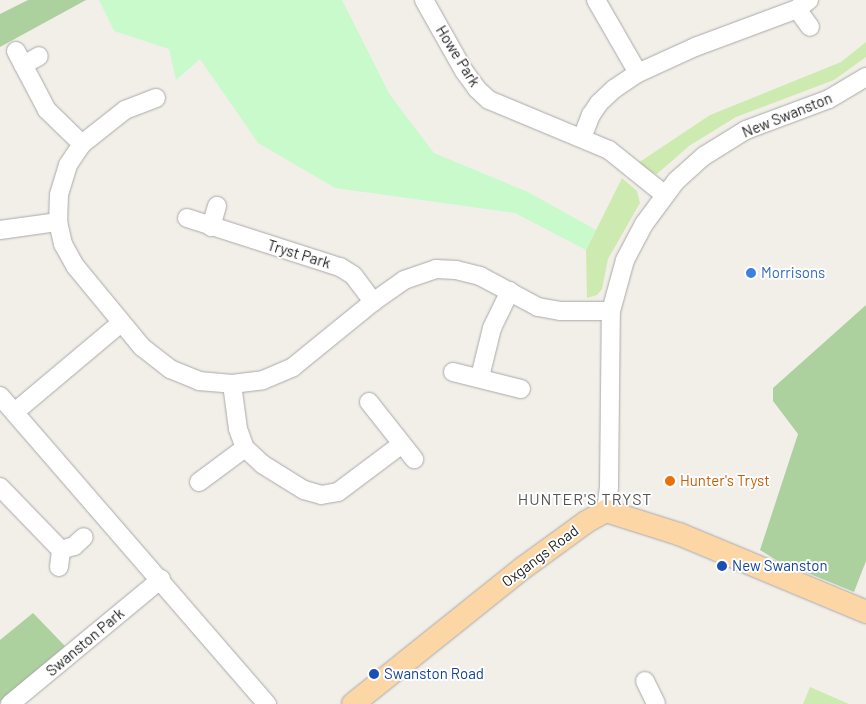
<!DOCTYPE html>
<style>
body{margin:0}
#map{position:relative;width:866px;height:704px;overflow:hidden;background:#f2efe9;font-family:Barlow,sans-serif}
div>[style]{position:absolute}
.grass>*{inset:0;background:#cdebb0}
.forest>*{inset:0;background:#add19e}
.park>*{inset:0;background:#c8facc}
.roads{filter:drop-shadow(0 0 1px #a9a9a9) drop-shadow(0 0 1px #a9a9a9)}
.minor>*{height:18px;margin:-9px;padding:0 9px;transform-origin:9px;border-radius:9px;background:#fff}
.major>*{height:22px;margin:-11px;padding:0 11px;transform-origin:11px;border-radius:11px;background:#fcd6a4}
.dots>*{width:14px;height:14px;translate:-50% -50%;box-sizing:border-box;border:2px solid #fff;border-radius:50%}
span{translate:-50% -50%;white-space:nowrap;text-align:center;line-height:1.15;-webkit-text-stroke:4px #fff;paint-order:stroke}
.street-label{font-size:15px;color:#222}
.shop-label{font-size:15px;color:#366cbe}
.left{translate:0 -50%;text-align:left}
.food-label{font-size:15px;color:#c56008}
.transit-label{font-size:15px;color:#164399}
.neighbourhood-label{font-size:16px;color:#555;letter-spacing:1px}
</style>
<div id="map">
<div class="grass">
<i style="clip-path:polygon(866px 42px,866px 57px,834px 80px,736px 117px,689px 146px,657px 174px,650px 172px,638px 163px,710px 115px,841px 62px)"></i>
<i style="clip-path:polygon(622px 178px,637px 191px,640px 203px,608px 259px,602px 289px,597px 295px,587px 298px,586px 250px)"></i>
<i style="clip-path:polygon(810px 687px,849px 704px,803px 704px)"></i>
</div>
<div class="forest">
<i style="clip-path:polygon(28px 0,86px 0,0 47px,0 14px)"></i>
<i style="clip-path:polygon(866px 305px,866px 561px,854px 592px,776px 560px,760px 550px,798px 434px,773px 401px,773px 388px)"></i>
<i style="clip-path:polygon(33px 613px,65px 646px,0 702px,0 640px)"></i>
</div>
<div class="park">
<i style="clip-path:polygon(99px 0,342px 0,390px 95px,434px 153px,528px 192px,596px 230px,586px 250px,515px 213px,335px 188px,258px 143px,200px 59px,176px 80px,169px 49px,114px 31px)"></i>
</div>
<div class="roads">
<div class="minor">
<i style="left:424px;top:0;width:81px;rotate:60.6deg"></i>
<i style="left:464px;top:71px;width:22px;rotate:54deg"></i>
<i style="left:477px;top:89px;width:16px;rotate:43deg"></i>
<i style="left:489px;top:100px;width:130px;rotate:22.6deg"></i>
<i style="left:609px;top:150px;width:72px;rotate:38.8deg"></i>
<i style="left:596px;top:0;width:84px;rotate:60.1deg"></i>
<i style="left:797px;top:9px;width:22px;rotate:54deg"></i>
<i style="left:16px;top:51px;width:67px;rotate:62.3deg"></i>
<i style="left:47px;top:110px;width:49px;rotate:44.2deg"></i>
<i style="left:23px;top:65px;width:18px;rotate:-29deg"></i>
<i style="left:156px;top:98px;width:33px;rotate:159deg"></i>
<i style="left:125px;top:110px;width:55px;rotate:141.7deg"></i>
<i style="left:82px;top:144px;width:25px;rotate:124deg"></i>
<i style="left:68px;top:165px;width:31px;rotate:107deg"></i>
<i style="left:59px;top:195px;width:27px;rotate:92deg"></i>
<i style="left:58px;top:222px;width:23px;rotate:77deg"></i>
<i style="left:63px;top:244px;width:26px;rotate:61deg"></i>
<i style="left:76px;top:267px;width:104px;rotate:50.5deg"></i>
<i style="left:142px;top:347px;width:36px;rotate:38deg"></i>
<i style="left:170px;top:369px;width:31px;rotate:22deg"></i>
<i style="left:199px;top:381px;width:33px;rotate:5deg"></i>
<i style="left:232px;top:384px;width:31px;rotate:-7deg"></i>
<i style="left:263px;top:380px;width:33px;rotate:-23deg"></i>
<i style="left:293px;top:367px;width:103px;rotate:-39.1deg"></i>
<i style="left:373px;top:302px;width:38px;rotate:-35deg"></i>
<i style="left:404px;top:280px;width:34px;rotate:-19deg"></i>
<i style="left:436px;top:269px;width:20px;rotate:3deg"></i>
<i style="left:456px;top:270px;width:25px;rotate:14deg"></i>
<i style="left:480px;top:276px;width:66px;rotate:28.1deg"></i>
<i style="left:538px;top:307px;width:22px;rotate:10deg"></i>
<i style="left:560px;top:311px;width:51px"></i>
<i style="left:582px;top:138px;width:25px;rotate:-69deg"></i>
<i style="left:591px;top:115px;width:14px;rotate:-56deg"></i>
<i style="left:599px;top:103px;width:21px;rotate:-43deg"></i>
<i style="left:614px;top:89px;width:29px;rotate:-34deg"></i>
<i style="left:638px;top:73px;width:63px;rotate:-24.5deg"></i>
<i style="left:695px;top:47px;width:109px;rotate:-20.4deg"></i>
<i style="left:797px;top:9px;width:15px;rotate:-37deg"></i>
<i style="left:187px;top:218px;width:161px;rotate:17.8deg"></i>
<i style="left:340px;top:267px;width:15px;rotate:32deg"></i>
<i style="left:353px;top:275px;width:34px;rotate:53deg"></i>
<i style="left:211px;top:227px;width:22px;rotate:-74deg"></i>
<i style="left:0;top:230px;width:59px;rotate:-7.9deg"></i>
<i style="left:453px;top:372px;width:70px;rotate:14deg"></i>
<i style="left:480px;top:377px;width:50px;rotate:-76.2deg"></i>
<i style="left:492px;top:328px;width:41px;rotate:-64.1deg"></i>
<i style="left:232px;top:384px;width:45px;rotate:82.4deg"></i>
<i style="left:238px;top:429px;width:20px;rotate:70deg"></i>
<i style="left:245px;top:448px;width:23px;rotate:43deg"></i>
<i style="left:262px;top:464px;width:49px;rotate:31.8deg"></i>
<i style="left:304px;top:490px;width:18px;rotate:16deg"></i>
<i style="left:321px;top:495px;width:17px;rotate:-10deg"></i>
<i style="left:338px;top:492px;width:80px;rotate:-36.9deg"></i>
<i style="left:0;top:396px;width:408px;rotate:49.1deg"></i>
<i style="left:369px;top:402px;width:73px;rotate:51.7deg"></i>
<i style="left:16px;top:411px;width:137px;rotate:-40deg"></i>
<i style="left:199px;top:482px;width:57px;rotate:-36.5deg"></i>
<i style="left:0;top:487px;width:88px;rotate:45.9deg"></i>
<i style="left:606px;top:511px;width:23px;rotate:-83deg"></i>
<i style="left:609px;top:488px;width:177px;rotate:-89.4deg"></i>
<i style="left:611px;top:311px;width:53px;rotate:-74.6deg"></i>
<i style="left:625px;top:260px;width:41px;rotate:-62.2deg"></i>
<i style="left:644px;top:224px;width:54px;rotate:-53.3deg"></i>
<i style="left:676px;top:181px;width:38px;rotate:-42deg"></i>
<i style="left:704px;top:156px;width:49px;rotate:-31.8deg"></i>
<i style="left:746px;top:130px;width:89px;rotate:-20.5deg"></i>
<i style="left:829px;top:99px;width:43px;rotate:-30.7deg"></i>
<i style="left:59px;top:567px;width:17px;rotate:-83deg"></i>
<i style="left:61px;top:550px;width:14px;rotate:-17deg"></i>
<i style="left:74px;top:546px;width:13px;rotate:-42deg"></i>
<i style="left:645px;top:681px;width:25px;rotate:64deg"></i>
<i style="left:10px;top:704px;width:196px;rotate:-39.6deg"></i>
</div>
<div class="major">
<i style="left:353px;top:704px;width:218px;rotate:-38.7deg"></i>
<i style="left:523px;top:568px;width:78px;rotate:-36.1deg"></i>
<i style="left:586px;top:522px;width:23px;rotate:-29deg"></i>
<i style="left:606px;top:511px;width:77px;rotate:17.5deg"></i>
<i style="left:679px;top:534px;width:203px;rotate:22.6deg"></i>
</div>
</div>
<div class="dots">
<i style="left:751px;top:273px;background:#3f7fe0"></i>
<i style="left:670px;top:481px;background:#e8710a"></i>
<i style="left:722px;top:566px;background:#1a4fb4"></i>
<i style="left:374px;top:674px;background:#1a4fb4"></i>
</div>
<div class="street-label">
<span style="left:458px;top:56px;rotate:58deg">Howe Park</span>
<span style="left:787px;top:115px;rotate:-22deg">New Swanston</span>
<span style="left:299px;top:254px;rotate:17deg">Tryst Park</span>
<span style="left:540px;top:556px;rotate:-37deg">Oxgangs Road</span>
<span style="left:85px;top:642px;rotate:-40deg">Swanston Park</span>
</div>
<div class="shop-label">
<span class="left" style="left:761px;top:273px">Morrisons</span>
</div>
<div class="food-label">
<span class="left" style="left:680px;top:481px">Hunter's Tryst</span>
</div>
<div class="transit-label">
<span class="left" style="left:732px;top:566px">New Swanston</span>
<span class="left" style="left:384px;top:674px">Swanston Road</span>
</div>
<div class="neighbourhood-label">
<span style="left:585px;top:499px">HUNTER'S TRYST</span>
</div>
</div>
